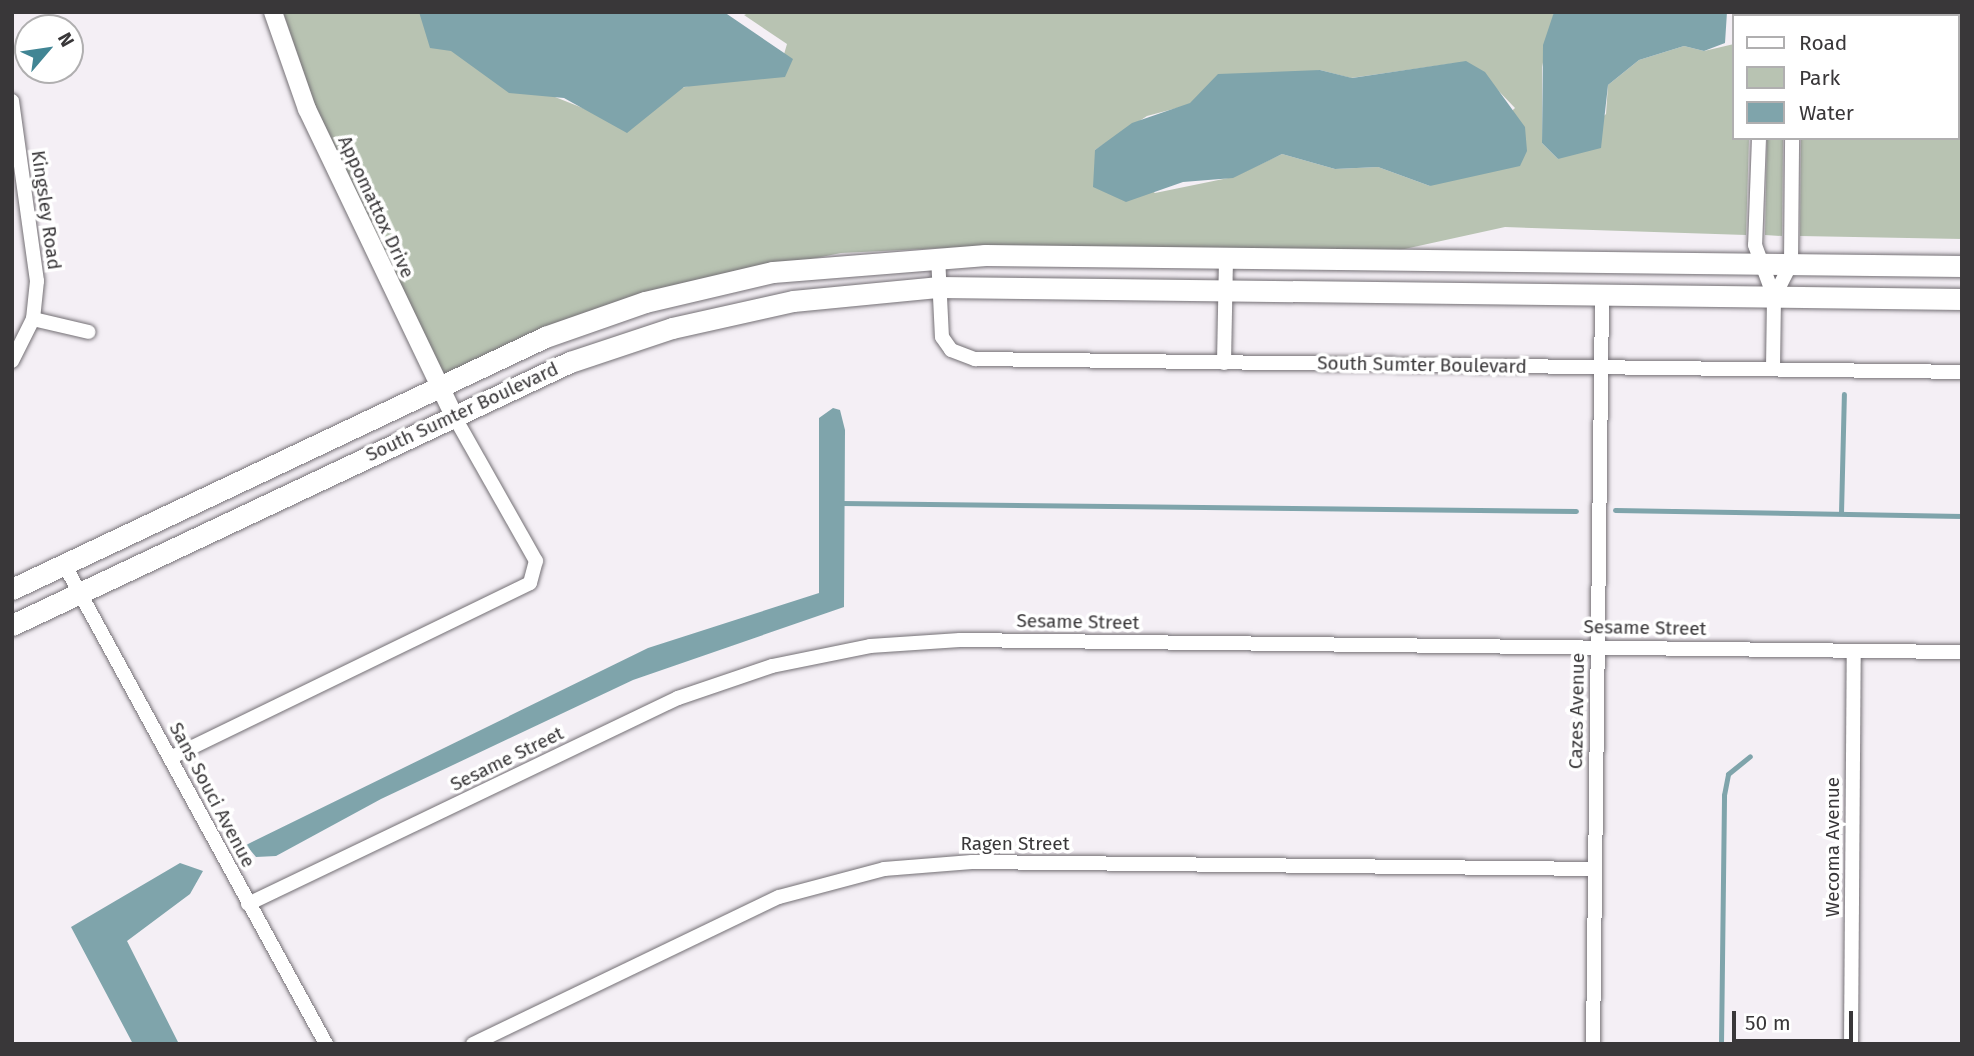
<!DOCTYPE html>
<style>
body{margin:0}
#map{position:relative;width:1974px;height:1056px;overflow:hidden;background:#f4eff5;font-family:"Fira Sans",sans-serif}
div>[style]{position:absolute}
.green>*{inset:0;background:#b8c3b2}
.water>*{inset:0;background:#7fa4ab}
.stream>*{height:5px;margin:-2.5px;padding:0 2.5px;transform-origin:2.5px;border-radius:2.5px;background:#7fa4ab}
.roads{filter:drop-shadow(0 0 2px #747075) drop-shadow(0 0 2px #747075)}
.minor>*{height:14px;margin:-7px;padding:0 7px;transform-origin:7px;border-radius:7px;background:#fff}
.tertiary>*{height:18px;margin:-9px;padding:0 9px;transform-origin:9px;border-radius:9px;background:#fff}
.secondary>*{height:21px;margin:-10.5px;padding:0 10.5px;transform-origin:10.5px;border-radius:10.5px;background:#fff}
span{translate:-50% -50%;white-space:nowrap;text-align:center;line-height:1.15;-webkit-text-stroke:7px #fff;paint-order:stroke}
.street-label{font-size:19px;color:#393739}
.frame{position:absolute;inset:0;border:14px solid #393739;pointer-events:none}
.legend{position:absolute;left:1732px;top:14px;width:228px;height:126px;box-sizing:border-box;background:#fff;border:2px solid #b0afb0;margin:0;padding:9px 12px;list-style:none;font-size:21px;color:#393739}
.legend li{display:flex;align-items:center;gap:14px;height:35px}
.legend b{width:35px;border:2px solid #b0afb0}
.north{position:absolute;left:14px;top:14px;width:70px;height:70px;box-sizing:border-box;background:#fff;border:2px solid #b0afb0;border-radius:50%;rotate:61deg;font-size:19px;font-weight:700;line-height:28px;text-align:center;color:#393739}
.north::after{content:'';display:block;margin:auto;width:24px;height:32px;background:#418594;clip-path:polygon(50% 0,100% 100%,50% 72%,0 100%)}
.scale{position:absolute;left:1732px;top:1011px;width:121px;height:32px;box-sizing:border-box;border:4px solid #393739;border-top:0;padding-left:9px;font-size:21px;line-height:24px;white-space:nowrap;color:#393739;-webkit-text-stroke:5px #fff;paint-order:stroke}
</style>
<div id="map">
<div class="green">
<i style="clip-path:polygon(evenodd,283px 12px,423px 12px,555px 97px,618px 122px,659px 94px,782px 61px,787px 44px,744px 15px,751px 12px,1554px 12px,1542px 67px,1542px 143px,1558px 159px,1606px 114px,1608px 85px,1639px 60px,1684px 46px,1704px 51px,1734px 44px,1734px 138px,1749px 138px,1746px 235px,1505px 227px,1400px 250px,986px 246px,841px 253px,643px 293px,444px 375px,315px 105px,283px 12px,1456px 63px,1490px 82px,1515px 108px,1430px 186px,1378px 167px,1335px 169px,1282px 154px,1233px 177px,1155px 193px,1095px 150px,1147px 116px,1320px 70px,1351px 78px,1456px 63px)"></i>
<i style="clip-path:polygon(1808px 12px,1962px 12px,1962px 239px,1800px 236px,1801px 138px,1958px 138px,1958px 16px)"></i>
<i style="clip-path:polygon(1767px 138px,1783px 138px,1782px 236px,1765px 235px)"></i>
</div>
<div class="water">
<i style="clip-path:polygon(419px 12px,724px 12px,793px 59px,785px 77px,684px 87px,627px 133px,564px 98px,509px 93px,451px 51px,430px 48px)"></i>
<i style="clip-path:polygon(1554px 12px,1727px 12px,1725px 43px,1704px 51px,1684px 46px,1639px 60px,1608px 85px,1601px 148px,1558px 159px,1542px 143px,1543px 45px)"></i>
<i style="clip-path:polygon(1466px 61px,1485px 72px,1525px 127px,1527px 151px,1520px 166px,1430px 186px,1378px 167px,1335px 169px,1282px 154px,1233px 178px,1183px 182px,1126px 202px,1093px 187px,1095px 150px,1132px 123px,1190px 103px,1218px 74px,1320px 70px,1352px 78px)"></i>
<i style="clip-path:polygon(833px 408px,840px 410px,845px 430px,844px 607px,633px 680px,381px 799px,276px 856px,256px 857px,246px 845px,648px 648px,819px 593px,819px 418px)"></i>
<i style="clip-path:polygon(180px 863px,203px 871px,190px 894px,127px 941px,179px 1044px,133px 1044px,71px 927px)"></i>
</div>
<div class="stream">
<i style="left:841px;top:503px;width:735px;rotate:0.62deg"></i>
<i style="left:1615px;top:510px;width:347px;rotate:1deg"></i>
<i style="left:1841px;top:513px;width:119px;rotate:-88.6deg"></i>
<i style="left:1721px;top:1044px;width:249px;rotate:-89.3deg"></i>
<i style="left:1724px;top:795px;width:21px;rotate:-79deg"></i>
<i style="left:1728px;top:774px;width:28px;rotate:-39deg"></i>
</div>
<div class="roads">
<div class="minor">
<i style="left:1762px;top:16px;width:4px;rotate:-90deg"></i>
<i style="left:1799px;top:16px;width:4px;rotate:-90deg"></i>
<i style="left:12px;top:101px;width:182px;rotate:82.1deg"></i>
<i style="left:37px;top:281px;width:38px;rotate:96deg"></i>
<i style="left:33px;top:319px;width:47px;rotate:116.6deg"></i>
<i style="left:1759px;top:138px;width:107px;rotate:92.1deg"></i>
<i style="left:1755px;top:245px;width:55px;rotate:69.9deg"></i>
<i style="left:1774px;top:297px;width:72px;rotate:90.8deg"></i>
<i style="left:938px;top:256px;width:81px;rotate:87.2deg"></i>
<i style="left:942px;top:337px;width:16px;rotate:55deg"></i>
<i style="left:951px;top:350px;width:26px;rotate:21deg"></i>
<i style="left:975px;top:359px;width:987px;rotate:0.75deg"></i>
<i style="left:1774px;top:297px;width:38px;rotate:-63deg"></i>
<i style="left:1791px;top:263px;width:125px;rotate:-89.5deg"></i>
<i style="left:33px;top:319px;width:57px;rotate:13.1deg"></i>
<i style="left:1224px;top:363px;width:106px;rotate:-88.9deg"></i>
<i style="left:64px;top:564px;width:547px;rotate:61.37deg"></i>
<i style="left:170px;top:758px;width:400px;rotate:-25.9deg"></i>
<i style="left:530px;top:583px;width:23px;rotate:-75deg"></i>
<i style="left:536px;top:561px;width:167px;rotate:-119.5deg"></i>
<i style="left:248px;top:904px;width:477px;rotate:-25.6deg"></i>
<i style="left:678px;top:698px;width:99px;rotate:-18.8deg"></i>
<i style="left:772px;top:666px;width:100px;rotate:-11.5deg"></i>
<i style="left:870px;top:646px;width:90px;rotate:-3.8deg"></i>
<i style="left:960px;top:640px;width:1002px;rotate:0.69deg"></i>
<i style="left:473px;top:1044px;width:339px;rotate:-25.7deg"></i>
<i style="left:779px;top:897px;width:109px;rotate:-14.9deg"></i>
<i style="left:884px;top:869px;width:88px;rotate:-4.5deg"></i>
<i style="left:972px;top:862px;width:623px;rotate:0.64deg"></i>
<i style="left:1593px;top:1044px;width:749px;rotate:-89.31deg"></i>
<i style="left:1851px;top:1044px;width:393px;rotate:-89.6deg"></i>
</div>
<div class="tertiary">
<i style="left:273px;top:12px;width:103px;rotate:70.7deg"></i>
<i style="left:307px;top:109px;width:340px;rotate:64.4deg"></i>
</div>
<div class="secondary">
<i style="left:12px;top:589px;width:590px;rotate:-25.3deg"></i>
<i style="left:545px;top:337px;width:106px;rotate:-19.3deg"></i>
<i style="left:645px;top:302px;width:131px;rotate:-13.2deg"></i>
<i style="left:773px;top:272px;width:213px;rotate:-4.6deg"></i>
<i style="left:985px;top:255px;width:977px;rotate:0.65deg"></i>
<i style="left:12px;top:625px;width:617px;rotate:-25.24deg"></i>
<i style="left:570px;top:362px;width:108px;rotate:-18.4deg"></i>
<i style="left:672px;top:328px;width:124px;rotate:-12.6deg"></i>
<i style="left:793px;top:301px;width:147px;rotate:-5.5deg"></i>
<i style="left:939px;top:287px;width:1023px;rotate:0.67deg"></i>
</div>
</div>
<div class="street-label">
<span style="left:376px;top:207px;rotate:65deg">Appomattox Drive</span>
<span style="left:46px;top:210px;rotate:82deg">Kingsley Road</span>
<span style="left:1422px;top:365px;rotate:1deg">South Sumter Boulevard</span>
<span style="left:462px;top:412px;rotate:-25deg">South Sumter Boulevard</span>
<span style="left:1078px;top:622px;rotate:1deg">Sesame Street</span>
<span style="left:1645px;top:628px;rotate:1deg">Sesame Street</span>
<span style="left:1577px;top:711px;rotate:-89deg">Cazes Avenue</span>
<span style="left:507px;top:759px;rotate:-26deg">Sesame Street</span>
<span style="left:212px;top:795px;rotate:62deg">Sans Souci Avenue</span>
<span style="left:1015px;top:844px">Ragen Street</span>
<span style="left:1833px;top:847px;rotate:-90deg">Wecoma Avenue</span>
</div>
<div class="frame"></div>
<ul class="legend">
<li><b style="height:9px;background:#fff"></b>Road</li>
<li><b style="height:19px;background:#b8c3b2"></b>Park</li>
<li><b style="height:19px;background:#7fa4ab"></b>Water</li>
</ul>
<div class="north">N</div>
<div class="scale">50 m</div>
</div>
